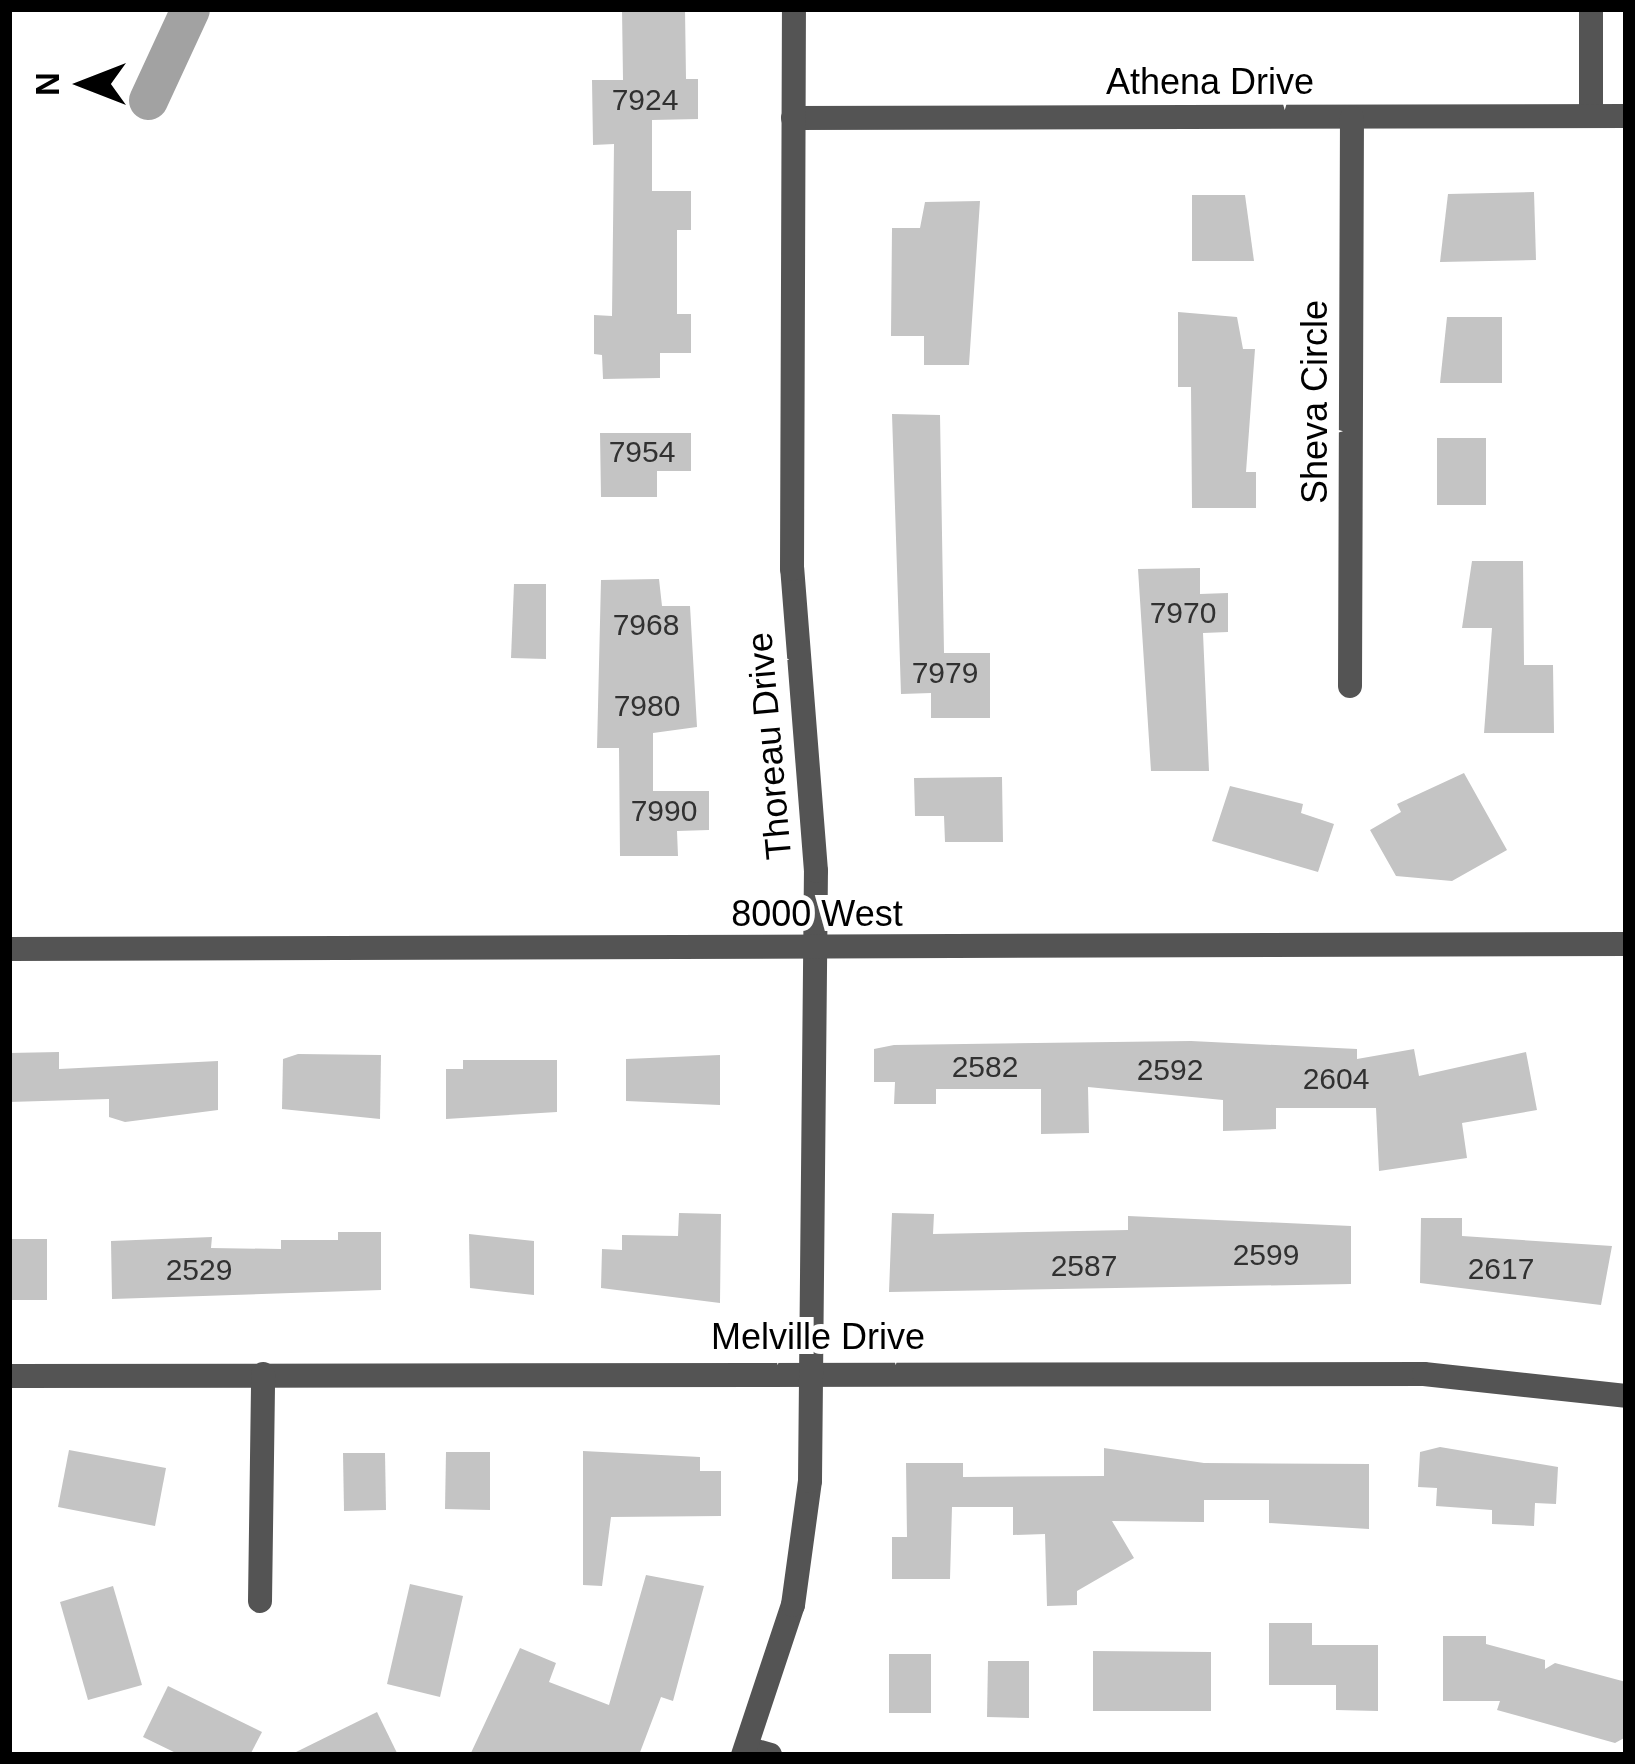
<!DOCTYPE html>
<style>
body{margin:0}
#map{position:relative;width:1635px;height:1764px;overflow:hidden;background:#fff;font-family:Helvetica,sans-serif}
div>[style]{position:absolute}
.canal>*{height:39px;margin:-19.5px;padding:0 19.5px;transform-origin:19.5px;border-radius:19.5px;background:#a2a2a2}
.building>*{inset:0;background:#c4c4c4}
.minor>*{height:24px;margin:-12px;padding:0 12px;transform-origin:12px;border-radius:12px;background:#545454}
.tertiary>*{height:24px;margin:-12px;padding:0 12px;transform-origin:12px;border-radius:12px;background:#545454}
span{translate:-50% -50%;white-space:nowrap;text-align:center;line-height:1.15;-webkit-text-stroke:10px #fff;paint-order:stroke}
.number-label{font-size:30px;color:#313131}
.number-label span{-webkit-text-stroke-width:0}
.street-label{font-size:36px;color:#000}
.frame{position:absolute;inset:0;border:12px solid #000;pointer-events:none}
.north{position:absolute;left:24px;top:24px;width:120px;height:120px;-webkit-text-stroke:9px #fff;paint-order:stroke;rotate:270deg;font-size:33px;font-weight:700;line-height:48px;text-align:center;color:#000}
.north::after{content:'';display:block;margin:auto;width:42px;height:54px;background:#000;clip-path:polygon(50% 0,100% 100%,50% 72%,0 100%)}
</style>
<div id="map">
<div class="canal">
<i style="left:148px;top:100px;width:100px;rotate:-65.2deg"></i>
</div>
<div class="building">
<i style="clip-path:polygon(622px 9px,685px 9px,686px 79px,698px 79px,698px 119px,652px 120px,652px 191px,691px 191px,691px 230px,677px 230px,677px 314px,691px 314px,691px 353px,660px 353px,660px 378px,603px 379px,602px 355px,594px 354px,594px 315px,612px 316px,614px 144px,593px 145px,592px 80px,623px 80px)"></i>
<i style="clip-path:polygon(1534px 192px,1536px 260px,1440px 262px,1448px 194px)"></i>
<i style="clip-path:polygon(1192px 195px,1245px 195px,1254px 261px,1192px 261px)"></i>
<i style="clip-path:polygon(980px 201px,969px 365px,924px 365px,924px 336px,891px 336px,892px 228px,920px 228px,925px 202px)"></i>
<i style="clip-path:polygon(1178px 312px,1237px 317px,1243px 349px,1255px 349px,1246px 472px,1256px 472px,1256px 508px,1192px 508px,1191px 387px,1178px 387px)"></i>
<i style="clip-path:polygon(1447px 317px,1502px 317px,1502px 383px,1440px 383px)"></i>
<i style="clip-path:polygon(892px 414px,940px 415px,944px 653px,990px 653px,990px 718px,931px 718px,931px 693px,901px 694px)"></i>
<i style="clip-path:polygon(600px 433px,691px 433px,691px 471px,657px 471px,657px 497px,601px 497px)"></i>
<i style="clip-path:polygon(1437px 438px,1486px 438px,1486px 505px,1437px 505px)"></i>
<i style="clip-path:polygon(1472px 561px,1523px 561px,1524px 665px,1553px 665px,1554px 733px,1484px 733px,1492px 628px,1462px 628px)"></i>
<i style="clip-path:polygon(1200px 568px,1200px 594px,1228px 593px,1228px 632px,1203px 633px,1209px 771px,1151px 771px,1138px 569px)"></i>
<i style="clip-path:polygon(659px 579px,662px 606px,690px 606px,697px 727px,653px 733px,653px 791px,709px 791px,709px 830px,677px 831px,678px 856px,620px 856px,619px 748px,597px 748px,601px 580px)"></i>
<i style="clip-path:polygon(514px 584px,546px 584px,546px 659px,511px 658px)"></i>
<i style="clip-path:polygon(1464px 773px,1507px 850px,1452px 881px,1396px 876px,1370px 830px,1401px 812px,1397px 804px)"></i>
<i style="clip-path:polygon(1002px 777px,1003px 842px,945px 842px,944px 816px,915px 816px,914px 778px)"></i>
<i style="clip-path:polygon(1230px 786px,1303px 804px,1301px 813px,1334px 824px,1318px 872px,1212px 841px)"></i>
<i style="clip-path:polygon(1191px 1041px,1357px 1049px,1357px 1059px,1414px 1049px,1419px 1076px,1526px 1052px,1537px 1110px,1462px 1123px,1467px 1158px,1379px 1171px,1376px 1108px,1276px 1108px,1276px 1129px,1223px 1131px,1223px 1100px,1088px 1087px,1089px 1133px,1041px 1134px,1041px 1089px,936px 1089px,936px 1104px,894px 1104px,895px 1082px,874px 1082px,874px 1049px,894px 1045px)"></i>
<i style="clip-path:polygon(59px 1052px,59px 1069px,218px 1061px,218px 1110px,125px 1122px,109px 1117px,109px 1099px,9px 1102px,9px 1053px)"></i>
<i style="clip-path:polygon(298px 1054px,381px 1055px,380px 1119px,282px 1109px,283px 1059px)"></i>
<i style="clip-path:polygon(720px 1055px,720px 1105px,626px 1101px,626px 1059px)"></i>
<i style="clip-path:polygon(463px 1060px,557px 1060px,557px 1112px,446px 1119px,446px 1069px,463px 1069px)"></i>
<i style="clip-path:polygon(679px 1213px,721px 1214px,720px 1303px,601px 1288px,602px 1249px,622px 1250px,622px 1235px,678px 1236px)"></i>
<i style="clip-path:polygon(892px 1213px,934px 1214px,933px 1234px,1128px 1230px,1128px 1216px,1351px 1226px,1351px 1284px,889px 1292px)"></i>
<i style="clip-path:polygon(1421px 1218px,1462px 1218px,1462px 1236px,1612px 1246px,1601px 1305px,1420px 1283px)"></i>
<i style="clip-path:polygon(338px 1232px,381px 1232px,381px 1290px,112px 1299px,111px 1241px,212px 1237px,211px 1248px,281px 1249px,281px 1240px,338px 1240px)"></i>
<i style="clip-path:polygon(469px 1234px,534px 1241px,534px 1295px,470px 1288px)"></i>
<i style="clip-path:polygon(9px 1239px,47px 1239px,47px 1300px,9px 1300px)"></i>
<i style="clip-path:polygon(1440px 1447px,1558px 1467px,1556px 1504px,1535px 1503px,1534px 1526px,1492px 1524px,1492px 1510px,1436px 1506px,1437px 1488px,1418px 1487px,1420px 1452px)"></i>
<i style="clip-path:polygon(1104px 1448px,1204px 1463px,1369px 1464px,1369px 1529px,1269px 1523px,1269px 1500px,1204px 1500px,1204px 1522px,1112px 1521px,1134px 1558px,1077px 1591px,1077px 1605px,1047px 1606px,1045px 1534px,1013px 1535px,1013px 1507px,952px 1507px,950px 1579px,892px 1579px,892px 1537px,907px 1537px,906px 1463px,963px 1463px,963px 1477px,1104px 1476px)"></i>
<i style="clip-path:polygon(69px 1450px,166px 1468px,155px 1526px,58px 1507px)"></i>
<i style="clip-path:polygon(583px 1451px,700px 1457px,700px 1471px,721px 1471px,721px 1516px,611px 1517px,602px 1586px,583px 1585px)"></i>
<i style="clip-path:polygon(446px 1452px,490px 1452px,490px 1510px,445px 1509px)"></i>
<i style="clip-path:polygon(343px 1453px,385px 1453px,386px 1510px,344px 1511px)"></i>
<i style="clip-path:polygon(646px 1575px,704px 1586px,673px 1701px,661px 1697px,639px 1755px,470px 1755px,520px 1648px,556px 1663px,549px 1682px,609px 1705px)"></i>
<i style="clip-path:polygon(410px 1584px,463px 1596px,440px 1697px,387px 1684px)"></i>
<i style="clip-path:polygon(113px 1586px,142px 1685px,88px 1700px,60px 1602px)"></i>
<i style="clip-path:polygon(1269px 1623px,1312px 1623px,1312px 1645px,1378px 1645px,1378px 1711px,1336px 1710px,1336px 1685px,1269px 1685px)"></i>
<i style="clip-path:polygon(1443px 1636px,1486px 1636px,1486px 1644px,1545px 1660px,1545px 1669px,1555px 1663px,1626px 1682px,1626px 1737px,1615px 1743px,1497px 1710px,1500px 1701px,1443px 1701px)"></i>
<i style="clip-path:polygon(1093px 1651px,1211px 1652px,1211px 1711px,1093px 1711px)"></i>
<i style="clip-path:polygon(889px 1654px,931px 1654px,931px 1713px,889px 1713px)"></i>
<i style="clip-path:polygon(988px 1661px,1029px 1661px,1029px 1718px,987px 1717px)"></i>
<i style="clip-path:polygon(168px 1686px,262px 1732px,250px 1755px,180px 1755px,143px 1737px)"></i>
<i style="clip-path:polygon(377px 1712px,398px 1755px,290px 1755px)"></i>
</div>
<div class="minor">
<i style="left:1591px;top:116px;width:107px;rotate:-90deg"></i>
<i style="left:793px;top:118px;width:833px;rotate:-0.14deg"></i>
<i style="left:1350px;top:686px;width:568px;rotate:-89.8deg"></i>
<i style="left:9px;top:1376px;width:1415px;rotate:-0.08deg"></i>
<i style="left:1424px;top:1374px;width:203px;rotate:6.2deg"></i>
<i style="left:260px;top:1601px;width:227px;rotate:-89.2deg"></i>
<i style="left:746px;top:1748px;width:25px;rotate:16deg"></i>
<i style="left:743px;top:1755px;width:158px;rotate:-71.6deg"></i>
<i style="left:793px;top:1605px;width:125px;rotate:-82.2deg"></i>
<i style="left:810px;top:1481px;width:610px;rotate:-89.44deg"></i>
<i style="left:816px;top:871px;width:303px;rotate:-94.5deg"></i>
<i style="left:792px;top:569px;width:560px;rotate:-89.8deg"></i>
</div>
<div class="tertiary">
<i style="left:9px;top:949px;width:1617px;rotate:-0.18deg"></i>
</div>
<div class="number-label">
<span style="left:645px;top:100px">7924</span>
<span style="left:642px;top:452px">7954</span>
<span style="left:1183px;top:613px">7970</span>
<span style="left:646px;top:625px">7968</span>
<span style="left:945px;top:673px">7979</span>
<span style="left:647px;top:706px">7980</span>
<span style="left:664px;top:811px">7990</span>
<span style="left:985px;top:1067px">2582</span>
<span style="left:1170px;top:1070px">2592</span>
<span style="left:1336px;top:1079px">2604</span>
<span style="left:1266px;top:1255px">2599</span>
<span style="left:1084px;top:1266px">2587</span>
<span style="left:1501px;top:1269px">2617</span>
<span style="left:199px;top:1270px">2529</span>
</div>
<div class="street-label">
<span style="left:1210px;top:82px">Athena Drive</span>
<span style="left:1315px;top:402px;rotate:-90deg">Sheva Circle</span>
<span style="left:769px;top:746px;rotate:-95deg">Thoreau Drive</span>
<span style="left:817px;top:914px">8000 West</span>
<span style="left:818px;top:1337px">Melville Drive</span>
</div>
<div class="frame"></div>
<div class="north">N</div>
</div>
